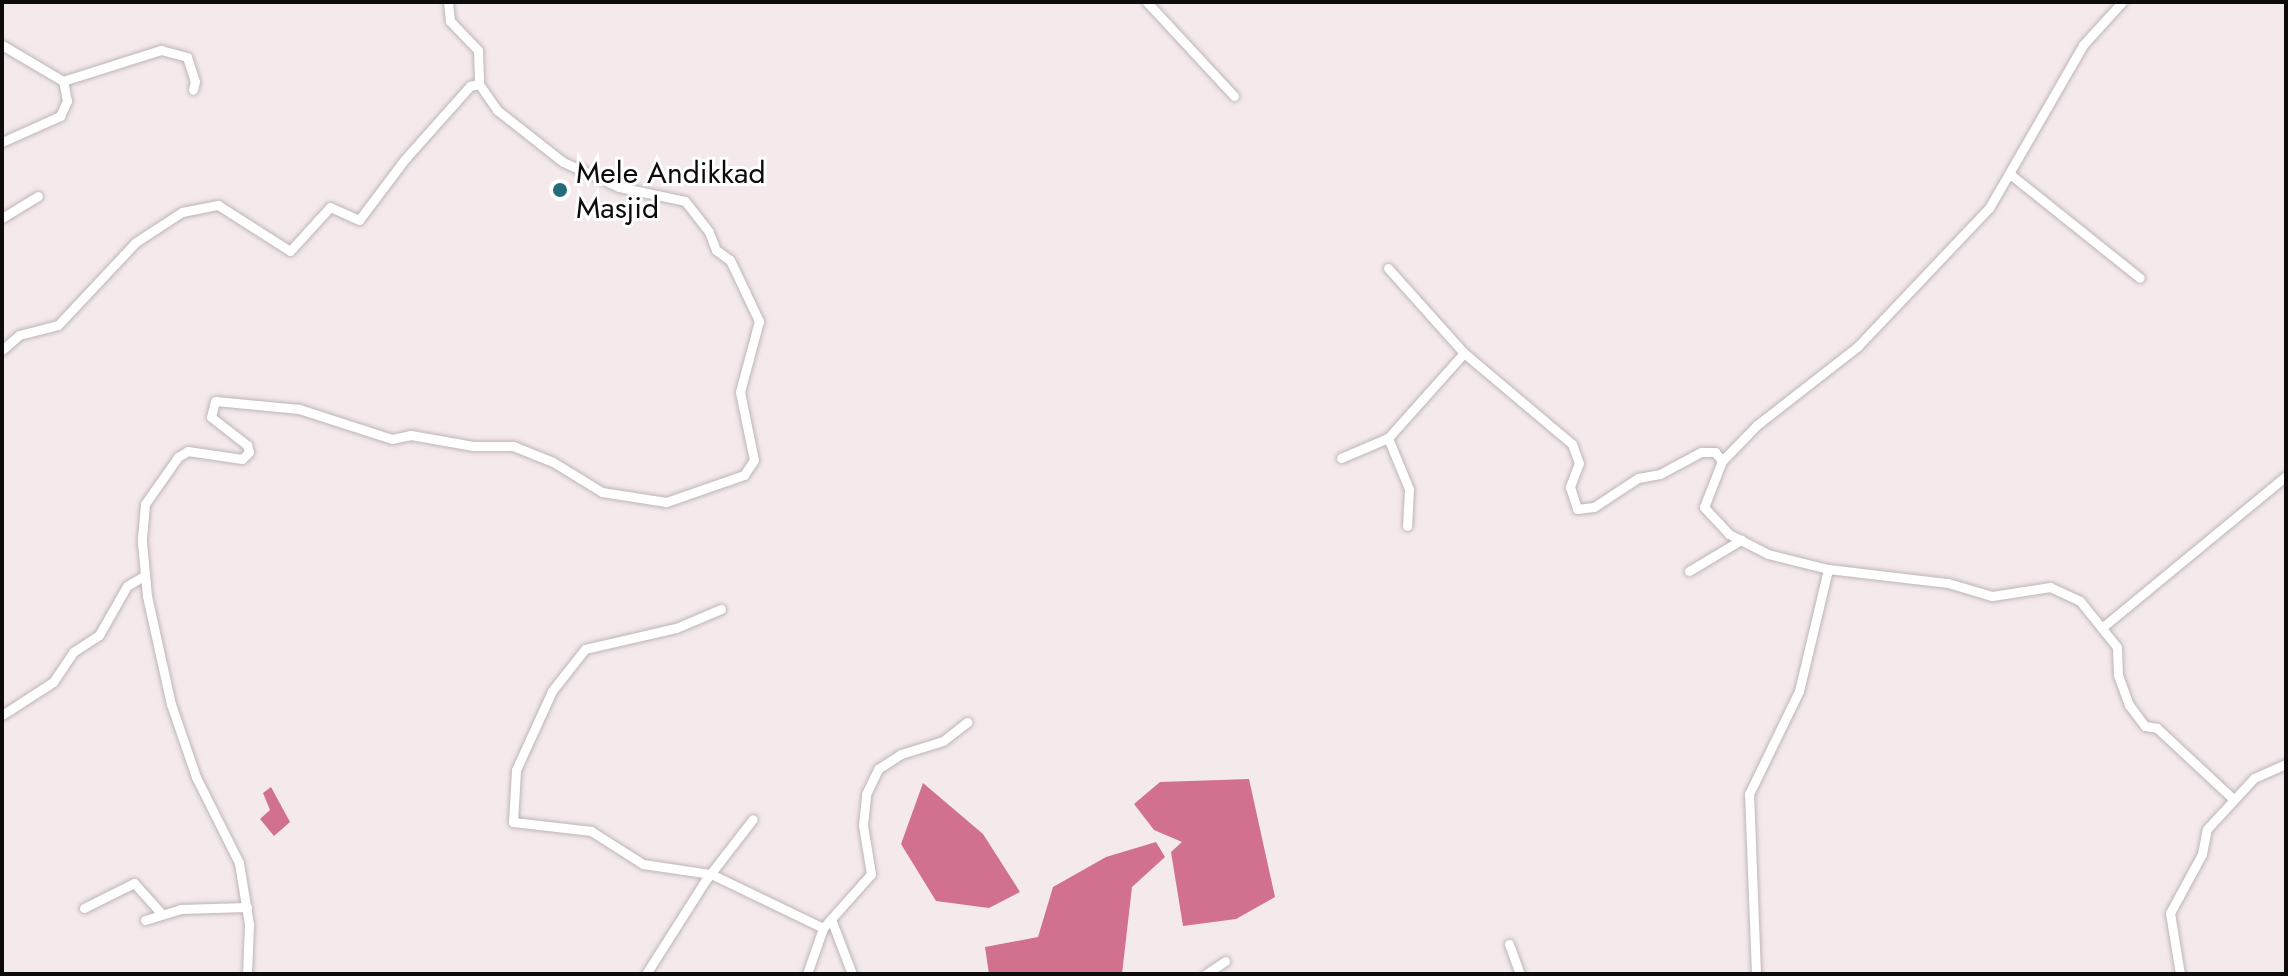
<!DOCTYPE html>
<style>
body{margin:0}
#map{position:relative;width:2288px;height:976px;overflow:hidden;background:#f4eaec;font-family:Jost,sans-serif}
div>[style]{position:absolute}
.water>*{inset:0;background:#d1718d}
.roads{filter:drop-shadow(0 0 2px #beb5b7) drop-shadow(0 0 2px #beb5b7)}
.street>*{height:9px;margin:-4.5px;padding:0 4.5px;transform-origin:4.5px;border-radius:4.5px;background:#fff}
.dots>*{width:22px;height:22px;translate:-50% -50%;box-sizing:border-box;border:4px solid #fff;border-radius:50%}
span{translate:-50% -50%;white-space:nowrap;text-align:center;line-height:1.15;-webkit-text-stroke:6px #fff;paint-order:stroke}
.poi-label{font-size:30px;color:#0e0b0c}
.left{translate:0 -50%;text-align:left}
.frame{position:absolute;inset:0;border:4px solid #0e0b0c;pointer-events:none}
</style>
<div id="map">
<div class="water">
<i style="clip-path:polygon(1249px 779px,1275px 897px,1236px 919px,1183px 926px,1171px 852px,1182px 842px,1154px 830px,1134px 804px,1160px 782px)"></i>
<i style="clip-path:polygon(923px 783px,983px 834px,1020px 892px,989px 908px,936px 901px,901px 844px)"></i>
<i style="clip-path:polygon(271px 787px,290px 822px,274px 836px,260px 819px,270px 810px,263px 793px)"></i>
<i style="clip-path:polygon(1156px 842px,1165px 857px,1132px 887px,1122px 974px,989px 974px,985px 947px,1038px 937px,1053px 887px,1106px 857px)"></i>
</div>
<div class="roads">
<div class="street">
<i style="left:448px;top:2px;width:19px;rotate:84deg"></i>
<i style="left:450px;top:21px;width:40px;rotate:46deg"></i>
<i style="left:478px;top:50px;width:34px;rotate:88deg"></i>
<i style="left:1147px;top:2px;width:128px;rotate:47.2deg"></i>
<i style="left:2px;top:45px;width:71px;rotate:30.5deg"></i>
<i style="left:2px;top:142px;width:64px;rotate:-24.1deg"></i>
<i style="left:60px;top:116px;width:17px;rotate:-65deg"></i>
<i style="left:67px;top:101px;width:20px;rotate:-101deg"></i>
<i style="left:63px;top:81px;width:103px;rotate:-17.6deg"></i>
<i style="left:161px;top:50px;width:27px;rotate:15deg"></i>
<i style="left:187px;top:57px;width:25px;rotate:72deg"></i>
<i style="left:195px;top:81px;width:9px;rotate:103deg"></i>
<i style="left:2010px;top:174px;width:166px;rotate:38.7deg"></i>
<i style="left:2px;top:218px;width:42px;rotate:-31.4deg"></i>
<i style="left:1388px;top:268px;width:114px;rotate:48.2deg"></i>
<i style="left:2px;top:350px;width:23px;rotate:-41deg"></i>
<i style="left:19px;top:335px;width:40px;rotate:-14.4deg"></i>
<i style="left:58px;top:325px;width:114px;rotate:-46.8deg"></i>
<i style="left:136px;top:242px;width:55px;rotate:-33.1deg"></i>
<i style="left:182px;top:212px;width:37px;rotate:-11deg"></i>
<i style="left:218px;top:205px;width:85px;rotate:32.6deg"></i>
<i style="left:290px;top:251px;width:59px;rotate:-47.7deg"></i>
<i style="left:330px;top:207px;width:32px;rotate:24deg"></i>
<i style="left:359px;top:220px;width:76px;rotate:-53deg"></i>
<i style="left:405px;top:159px;width:98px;rotate:-48.3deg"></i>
<i style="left:470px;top:86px;width:9px;rotate:-13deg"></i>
<i style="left:479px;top:84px;width:32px;rotate:55deg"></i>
<i style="left:497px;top:110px;width:84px;rotate:38.2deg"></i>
<i style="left:563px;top:162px;width:61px;rotate:24.1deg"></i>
<i style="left:619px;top:187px;width:67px;rotate:12deg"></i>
<i style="left:685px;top:201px;width:39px;rotate:52deg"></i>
<i style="left:709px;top:232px;width:19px;rotate:69deg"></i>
<i style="left:716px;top:250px;width:17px;rotate:36deg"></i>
<i style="left:730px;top:260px;width:68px;rotate:64.6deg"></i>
<i style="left:759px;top:321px;width:73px;rotate:105deg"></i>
<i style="left:740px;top:392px;width:69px;rotate:78.4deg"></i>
<i style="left:754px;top:460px;width:18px;rotate:124deg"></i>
<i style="left:744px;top:475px;width:83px;rotate:160.9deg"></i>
<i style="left:666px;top:502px;width:65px;rotate:-171.1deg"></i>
<i style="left:602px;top:492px;width:57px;rotate:-148.5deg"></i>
<i style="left:553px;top:462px;width:43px;rotate:-158.2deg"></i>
<i style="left:513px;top:446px;width:40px;rotate:180deg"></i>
<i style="left:473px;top:446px;width:63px;rotate:-169.9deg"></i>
<i style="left:411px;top:435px;width:19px;rotate:168deg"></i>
<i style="left:392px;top:439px;width:98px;rotate:-162.1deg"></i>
<i style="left:299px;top:409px;width:84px;rotate:-174.6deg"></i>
<i style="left:215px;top:401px;width:16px;rotate:104deg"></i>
<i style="left:211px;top:417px;width:46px;rotate:37.9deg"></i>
<i style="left:247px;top:445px;width:7px;rotate:74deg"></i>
<i style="left:249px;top:452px;width:10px;rotate:135deg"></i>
<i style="left:242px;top:459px;width:55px;rotate:-171.6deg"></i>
<i style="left:188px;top:451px;width:12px;rotate:149deg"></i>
<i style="left:178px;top:457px;width:57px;rotate:125.1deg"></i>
<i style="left:145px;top:504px;width:38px;rotate:95deg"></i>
<i style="left:142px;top:542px;width:54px;rotate:84.7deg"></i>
<i style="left:147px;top:596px;width:111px;rotate:77.5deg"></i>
<i style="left:171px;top:704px;width:77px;rotate:71.1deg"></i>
<i style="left:196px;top:777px;width:96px;rotate:63.4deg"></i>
<i style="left:239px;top:863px;width:62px;rotate:80.7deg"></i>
<i style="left:249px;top:924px;width:50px;rotate:92.3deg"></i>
<i style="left:1388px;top:438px;width:55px;rotate:67.6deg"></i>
<i style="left:1409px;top:489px;width:37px;rotate:93deg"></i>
<i style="left:1341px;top:458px;width:51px;rotate:-23.1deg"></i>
<i style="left:1388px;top:438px;width:114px;rotate:-48.2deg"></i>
<i style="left:1464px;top:353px;width:141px;rotate:40.1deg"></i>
<i style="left:1572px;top:444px;width:20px;rotate:70deg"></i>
<i style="left:1579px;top:463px;width:26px;rotate:111deg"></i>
<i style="left:1570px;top:487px;width:23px;rotate:72deg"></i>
<i style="left:1577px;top:509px;width:17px;rotate:-7deg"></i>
<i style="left:1594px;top:507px;width:53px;rotate:-33.4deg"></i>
<i style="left:1638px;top:478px;width:22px;rotate:-10deg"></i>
<i style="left:1660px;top:474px;width:47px;rotate:-28.2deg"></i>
<i style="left:1701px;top:452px;width:14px"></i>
<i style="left:1715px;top:452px;width:11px;rotate:52deg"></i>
<i style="left:1828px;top:569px;width:121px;rotate:6.7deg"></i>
<i style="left:1948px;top:583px;width:46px;rotate:16.5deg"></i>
<i style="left:1992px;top:596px;width:59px;rotate:-8.8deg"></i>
<i style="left:2050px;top:587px;width:33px;rotate:25deg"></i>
<i style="left:2080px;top:601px;width:59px;rotate:51.2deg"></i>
<i style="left:2117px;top:647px;width:28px;rotate:88deg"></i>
<i style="left:2118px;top:675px;width:32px;rotate:70deg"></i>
<i style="left:2129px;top:705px;width:26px;rotate:53deg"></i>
<i style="left:2145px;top:726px;width:12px;rotate:9deg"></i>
<i style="left:2157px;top:728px;width:103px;rotate:43deg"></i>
<i style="left:1689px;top:571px;width:61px;rotate:-30.8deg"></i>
<i style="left:721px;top:609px;width:49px;rotate:157.1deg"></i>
<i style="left:676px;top:628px;width:93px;rotate:167deg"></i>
<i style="left:585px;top:649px;width:53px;rotate:128.2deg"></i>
<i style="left:552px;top:691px;width:87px;rotate:114.5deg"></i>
<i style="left:516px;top:770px;width:52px;rotate:93.3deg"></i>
<i style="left:513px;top:822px;width:79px;rotate:6.6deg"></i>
<i style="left:591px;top:831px;width:62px;rotate:32.4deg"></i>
<i style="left:643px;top:864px;width:69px;rotate:8.4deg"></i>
<i style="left:711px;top:874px;width:124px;rotate:25.7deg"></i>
<i style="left:2104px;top:626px;width:236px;rotate:-39.5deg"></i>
<i style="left:2px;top:715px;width:61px;rotate:-32.9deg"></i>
<i style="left:53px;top:682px;width:36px;rotate:-56deg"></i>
<i style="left:73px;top:652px;width:31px;rotate:-33deg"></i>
<i style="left:99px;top:635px;width:56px;rotate:-60.3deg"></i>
<i style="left:127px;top:586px;width:21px;rotate:-31deg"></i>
<i style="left:84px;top:908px;width:56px;rotate:-26.6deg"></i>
<i style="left:134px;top:883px;width:42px;rotate:47.9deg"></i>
<i style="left:831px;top:919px;width:59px;rotate:69.1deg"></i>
<i style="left:145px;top:920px;width:37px;rotate:-17deg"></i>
<i style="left:180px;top:909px;width:67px;rotate:-1.7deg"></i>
<i style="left:1509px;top:944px;width:32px;rotate:70deg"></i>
<i style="left:646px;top:974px;width:110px;rotate:-57.6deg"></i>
<i style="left:705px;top:881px;width:78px;rotate:-52.3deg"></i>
<i style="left:807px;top:974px;width:49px;rotate:-70.8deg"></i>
<i style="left:823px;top:928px;width:72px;rotate:-48.4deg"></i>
<i style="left:871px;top:874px;width:50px;rotate:-99.3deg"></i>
<i style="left:863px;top:825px;width:31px;rotate:-84deg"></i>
<i style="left:866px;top:794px;width:28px;rotate:-64deg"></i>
<i style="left:878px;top:769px;width:27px;rotate:-33deg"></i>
<i style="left:901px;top:754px;width:44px;rotate:-17.2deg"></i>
<i style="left:943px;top:741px;width:31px;rotate:-38deg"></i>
<i style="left:1206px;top:974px;width:23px;rotate:-34deg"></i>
<i style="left:1756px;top:974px;width:180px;rotate:-92.2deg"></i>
<i style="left:1749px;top:794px;width:114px;rotate:-64.1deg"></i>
<i style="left:1799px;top:691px;width:125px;rotate:-76.6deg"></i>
<i style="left:1828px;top:569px;width:62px;rotate:-166deg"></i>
<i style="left:1768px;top:554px;width:44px;rotate:-152.9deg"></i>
<i style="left:1729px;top:534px;width:37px;rotate:-133deg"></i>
<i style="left:1704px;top:507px;width:49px;rotate:-68.6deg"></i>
<i style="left:1722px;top:461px;width:50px;rotate:-45.8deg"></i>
<i style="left:1757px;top:425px;width:128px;rotate:-38deg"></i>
<i style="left:1858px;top:346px;width:190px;rotate:-46.5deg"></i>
<i style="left:1989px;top:208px;width:188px;rotate:-60deg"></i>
<i style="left:2083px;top:45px;width:58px;rotate:-47.8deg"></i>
<i style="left:2180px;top:974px;width:62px;rotate:-99.3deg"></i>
<i style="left:2170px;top:913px;width:67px;rotate:-61.5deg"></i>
<i style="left:2202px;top:854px;width:25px;rotate:-79deg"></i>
<i style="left:2207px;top:829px;width:69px;rotate:-47.3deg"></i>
<i style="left:2254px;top:778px;width:35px;rotate:-24deg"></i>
</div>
</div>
<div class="dots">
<i style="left:560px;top:190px;background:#246c79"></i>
</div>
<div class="poi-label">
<span class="left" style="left:576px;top:190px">Mele Andikkad<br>Masjid</span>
</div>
<div class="frame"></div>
</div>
